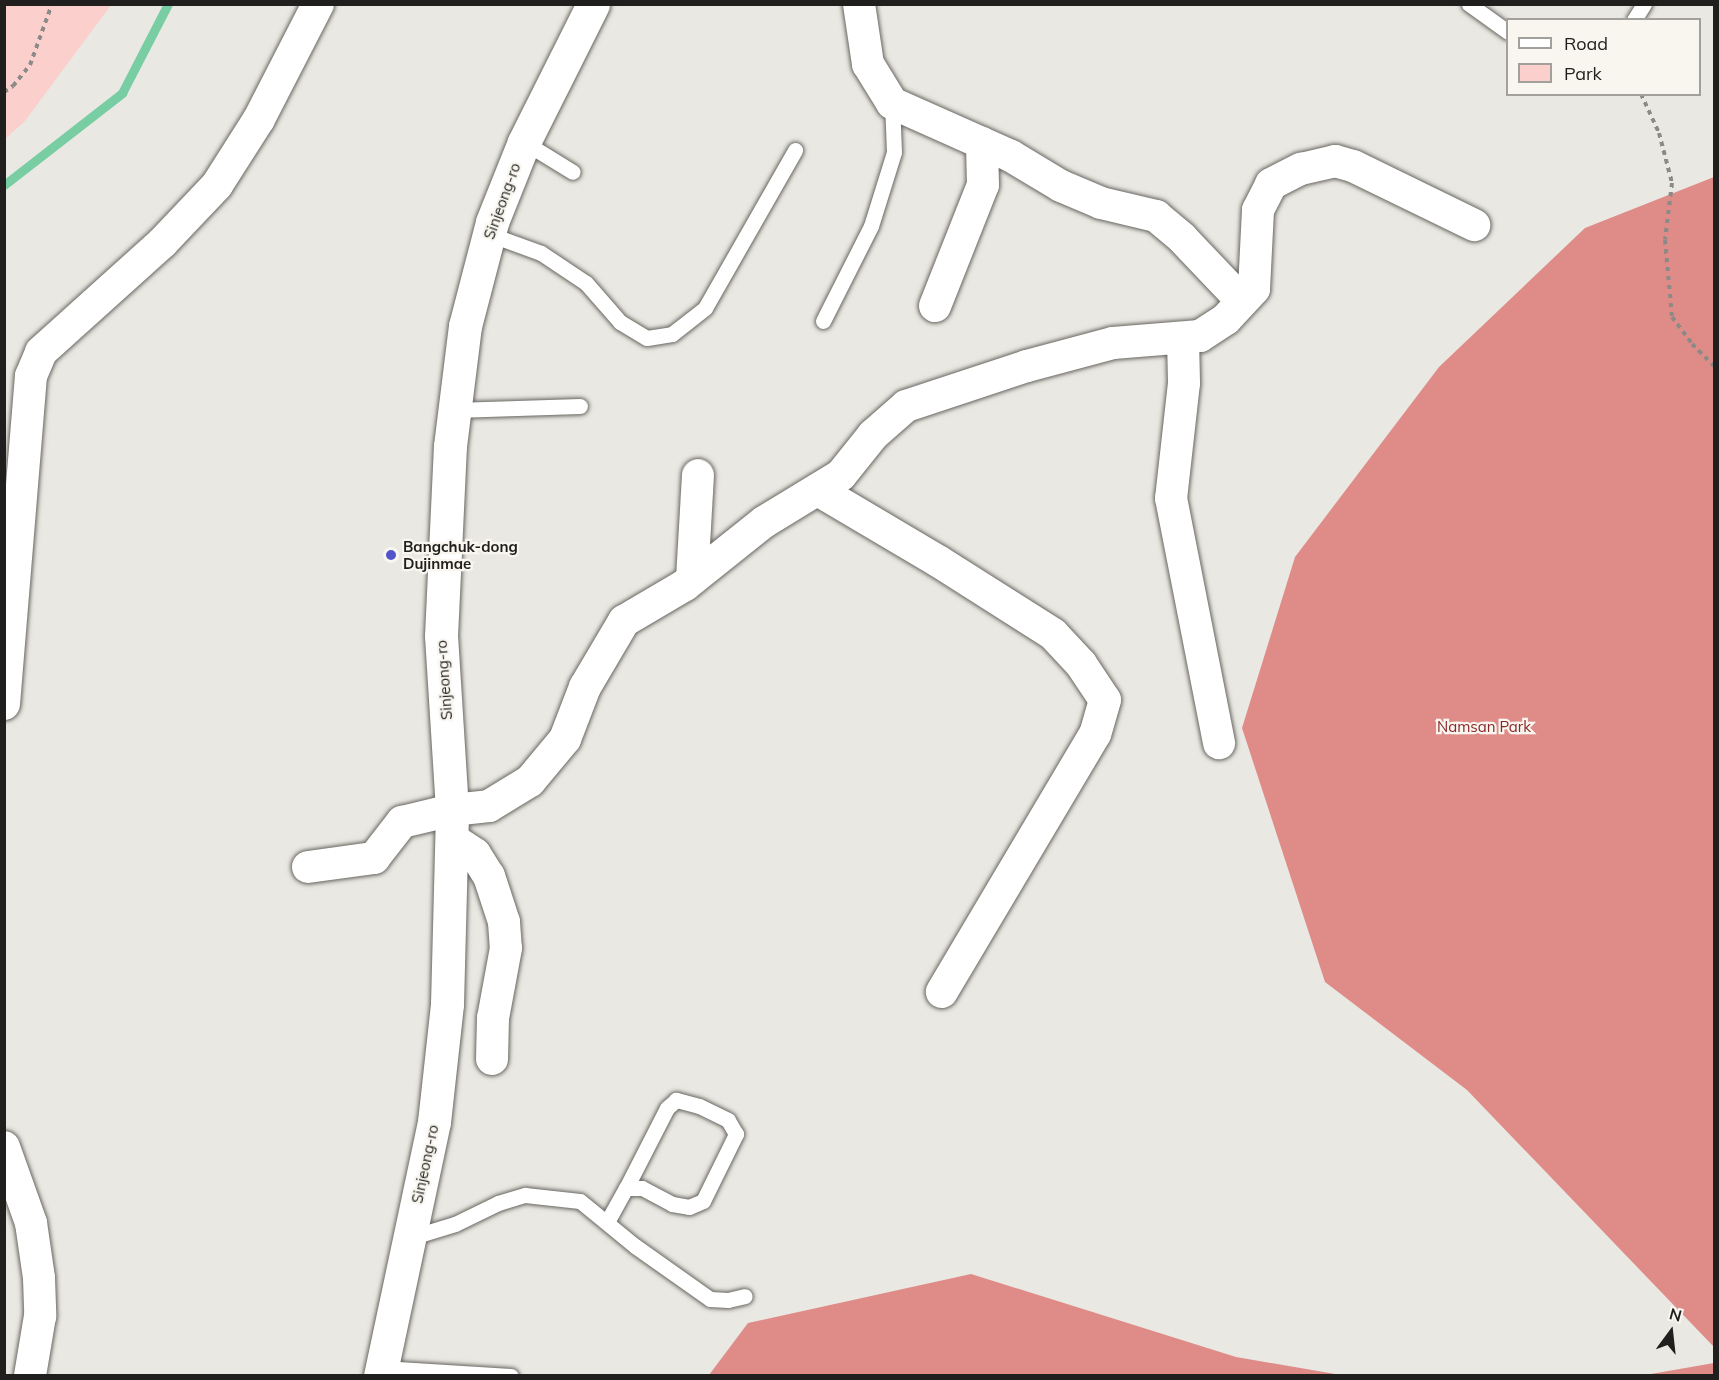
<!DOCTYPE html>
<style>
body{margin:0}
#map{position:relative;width:1719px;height:1380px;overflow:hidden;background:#eae8e2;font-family:Mulish,sans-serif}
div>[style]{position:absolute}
.green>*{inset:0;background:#facfcc}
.forest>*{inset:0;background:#df8b88}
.stream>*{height:9px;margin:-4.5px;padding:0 4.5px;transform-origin:4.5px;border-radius:4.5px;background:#78cda3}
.path>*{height:4px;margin-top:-2px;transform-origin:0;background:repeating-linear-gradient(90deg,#8c8a86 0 4.5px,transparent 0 9px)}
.roads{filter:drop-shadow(0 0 2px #686661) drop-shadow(0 0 2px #686661)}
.service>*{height:15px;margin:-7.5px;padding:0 7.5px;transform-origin:7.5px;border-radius:7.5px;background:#fff}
.minor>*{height:32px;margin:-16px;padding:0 16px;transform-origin:16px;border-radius:16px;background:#fff}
.secondary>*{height:33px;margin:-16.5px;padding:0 16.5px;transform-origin:16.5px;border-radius:16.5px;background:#fff}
.dots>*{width:16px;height:16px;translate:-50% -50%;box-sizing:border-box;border:3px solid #f8f6ef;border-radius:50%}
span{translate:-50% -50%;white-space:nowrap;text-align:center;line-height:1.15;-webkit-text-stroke:4.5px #f8f6ef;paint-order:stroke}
.street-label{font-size:15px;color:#201f1d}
.poi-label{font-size:15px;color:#201f1d;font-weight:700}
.left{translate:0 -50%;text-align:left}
.park-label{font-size:15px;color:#89262b}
.frame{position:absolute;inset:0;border:6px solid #201f1d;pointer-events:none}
.legend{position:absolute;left:1506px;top:18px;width:195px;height:78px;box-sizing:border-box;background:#f8f6ef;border:2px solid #a2a09b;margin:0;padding:8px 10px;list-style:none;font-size:18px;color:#201f1d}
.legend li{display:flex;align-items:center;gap:12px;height:30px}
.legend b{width:30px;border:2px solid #a2a09b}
.north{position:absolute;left:1641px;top:1302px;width:60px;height:60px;-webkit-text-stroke:4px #f8f6ef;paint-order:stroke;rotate:15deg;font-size:16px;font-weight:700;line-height:24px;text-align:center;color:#201f1d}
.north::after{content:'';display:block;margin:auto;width:21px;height:27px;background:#201f1d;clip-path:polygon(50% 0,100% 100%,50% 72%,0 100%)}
</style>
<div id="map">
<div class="green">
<i style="clip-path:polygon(5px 4px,111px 5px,25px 121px,5px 139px)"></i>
</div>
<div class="forest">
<i style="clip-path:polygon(1714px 177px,1714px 1347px,1467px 1090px,1325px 982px,1242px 728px,1295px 557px,1439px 367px,1585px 228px)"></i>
<i style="clip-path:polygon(971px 1274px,1236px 1357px,1341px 1375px,709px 1375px,748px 1323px)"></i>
<i style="clip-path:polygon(1714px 1363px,1714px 1375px,1645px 1375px)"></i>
</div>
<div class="stream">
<i style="left:4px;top:185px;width:150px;rotate:-37.9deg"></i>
<i style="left:122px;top:93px;width:100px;rotate:-62.7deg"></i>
</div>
<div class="path">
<i style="left:4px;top:92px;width:11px;rotate:-34deg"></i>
<i style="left:13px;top:86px;width:27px;rotate:-51deg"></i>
<i style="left:30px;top:65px;width:65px;rotate:-70.2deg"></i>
<i style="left:1641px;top:94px;width:43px;rotate:65.2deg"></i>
<i style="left:1659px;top:133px;width:52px;rotate:75.4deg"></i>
<i style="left:1672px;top:183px;width:57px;rotate:97deg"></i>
<i style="left:1665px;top:240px;width:77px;rotate:84.8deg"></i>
<i style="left:1672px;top:317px;width:34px;rotate:53deg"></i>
<i style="left:1692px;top:344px;width:31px;rotate:45deg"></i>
</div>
<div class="roads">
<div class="service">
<i style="left:1469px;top:4px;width:48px;rotate:35.7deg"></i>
<i style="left:1634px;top:20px;width:19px;rotate:-58deg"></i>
<i style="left:524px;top:142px;width:57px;rotate:31.5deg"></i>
<i style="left:489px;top:234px;width:55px;rotate:20.1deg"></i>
<i style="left:541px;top:253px;width:54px;rotate:33.7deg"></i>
<i style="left:586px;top:283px;width:52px;rotate:48.9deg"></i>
<i style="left:620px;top:322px;width:31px;rotate:31deg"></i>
<i style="left:647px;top:338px;width:25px;rotate:-9deg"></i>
<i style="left:672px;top:334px;width:42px;rotate:-38.2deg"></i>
<i style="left:705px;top:308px;width:182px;rotate:-60.3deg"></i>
<i style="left:823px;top:321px;width:106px;rotate:-63.2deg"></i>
<i style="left:871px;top:226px;width:77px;rotate:-72.7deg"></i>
<i style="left:894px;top:152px;width:49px;rotate:-92.3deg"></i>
<i style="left:454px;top:410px;width:126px;rotate:-1.8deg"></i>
<i style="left:607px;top:1222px;width:39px;rotate:-61deg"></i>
<i style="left:626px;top:1188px;width:16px"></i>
<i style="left:642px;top:1188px;width:34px;rotate:28deg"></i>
<i style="left:672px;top:1204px;width:17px;rotate:10deg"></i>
<i style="left:689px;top:1207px;width:15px;rotate:-23deg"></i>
<i style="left:703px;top:1201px;width:75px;rotate:-63.8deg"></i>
<i style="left:736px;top:1134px;width:16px;rotate:-120deg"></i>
<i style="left:728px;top:1120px;width:32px;rotate:-154deg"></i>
<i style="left:699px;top:1106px;width:24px;rotate:-165deg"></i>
<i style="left:676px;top:1100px;width:12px;rotate:138deg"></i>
<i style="left:667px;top:1108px;width:90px;rotate:117.1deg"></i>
<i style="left:409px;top:1238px;width:48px;rotate:-16.9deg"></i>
<i style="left:455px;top:1224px;width:48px;rotate:-26deg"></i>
<i style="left:498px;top:1203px;width:28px;rotate:-17deg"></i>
<i style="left:525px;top:1195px;width:55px;rotate:6.2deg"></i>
<i style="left:580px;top:1201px;width:71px;rotate:39.3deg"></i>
<i style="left:635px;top:1246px;width:92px;rotate:35.2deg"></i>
<i style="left:710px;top:1299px;width:18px;rotate:3deg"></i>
<i style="left:728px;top:1300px;width:17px;rotate:-13deg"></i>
<i style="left:381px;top:1368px;width:130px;rotate:3.5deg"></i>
</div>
<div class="minor">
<i style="left:859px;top:4px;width:61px;rotate:81.5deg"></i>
<i style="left:868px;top:64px;width:46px;rotate:58.4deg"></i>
<i style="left:892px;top:103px;width:130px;rotate:24deg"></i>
<i style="left:1011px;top:156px;width:58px;rotate:31deg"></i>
<i style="left:1061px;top:186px;width:43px;rotate:23deg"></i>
<i style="left:1101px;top:203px;width:57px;rotate:13.3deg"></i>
<i style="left:1156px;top:216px;width:34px;rotate:40deg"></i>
<i style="left:1182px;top:238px;width:87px;rotate:46.4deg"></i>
<i style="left:935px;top:306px;width:130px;rotate:-68.4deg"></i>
<i style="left:983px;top:185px;width:42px;rotate:-91.4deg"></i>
<i style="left:1183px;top:338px;width:45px;rotate:88.7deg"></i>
<i style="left:1184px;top:383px;width:116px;rotate:96.4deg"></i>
<i style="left:1171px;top:498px;width:250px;rotate:78.9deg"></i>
<i style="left:818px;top:490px;width:139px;rotate:30.6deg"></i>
<i style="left:938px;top:561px;width:136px;rotate:32.4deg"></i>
<i style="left:1053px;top:634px;width:41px;rotate:47deg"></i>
<i style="left:1081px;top:664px;width:43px;rotate:56.3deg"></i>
<i style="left:1105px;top:700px;width:35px;rotate:106deg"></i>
<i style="left:1095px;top:734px;width:300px;rotate:120.7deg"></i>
<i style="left:692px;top:579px;width:104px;rotate:-86.7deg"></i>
<i style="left:4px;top:704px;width:329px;rotate:-85.3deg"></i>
<i style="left:31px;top:376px;width:26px;rotate:-67deg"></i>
<i style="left:41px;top:352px;width:163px;rotate:-42deg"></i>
<i style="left:162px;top:243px;width:80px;rotate:-46.5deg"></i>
<i style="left:217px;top:185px;width:78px;rotate:-57.5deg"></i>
<i style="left:259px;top:119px;width:129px;rotate:-62.8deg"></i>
<i style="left:452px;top:839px;width:27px;rotate:33deg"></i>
<i style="left:475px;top:854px;width:26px;rotate:58deg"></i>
<i style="left:489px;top:876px;width:48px;rotate:71.9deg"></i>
<i style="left:504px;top:922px;width:26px;rotate:86deg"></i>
<i style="left:506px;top:948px;width:71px;rotate:100.5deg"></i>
<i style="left:493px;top:1018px;width:41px;rotate:91.4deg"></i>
<i style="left:308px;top:867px;width:67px;rotate:-7.8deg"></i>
<i style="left:374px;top:858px;width:46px;rotate:-52.1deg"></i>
<i style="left:402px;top:822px;width:51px;rotate:-13.5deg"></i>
<i style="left:452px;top:810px;width:37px;rotate:-6deg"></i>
<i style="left:489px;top:806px;width:48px;rotate:-31.4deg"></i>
<i style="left:530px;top:781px;width:55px;rotate:-50.2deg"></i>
<i style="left:565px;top:739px;width:56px;rotate:-69deg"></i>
<i style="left:585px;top:687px;width:77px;rotate:-59.4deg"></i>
<i style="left:624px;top:621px;width:71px;rotate:-30.5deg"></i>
<i style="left:685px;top:585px;width:101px;rotate:-38.6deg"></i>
<i style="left:764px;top:522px;width:90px;rotate:-31.4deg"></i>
<i style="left:841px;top:475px;width:51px;rotate:-51.3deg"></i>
<i style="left:873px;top:435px;width:44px;rotate:-41.3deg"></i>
<i style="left:906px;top:406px;width:127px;rotate:-18.3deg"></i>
<i style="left:1027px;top:366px;width:89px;rotate:-15deg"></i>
<i style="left:1113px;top:343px;width:87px;rotate:-4.6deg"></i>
<i style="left:1200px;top:336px;width:31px;rotate:-33deg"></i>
<i style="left:1226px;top:319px;width:41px;rotate:-47deg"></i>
<i style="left:1254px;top:289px;width:79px;rotate:-87.1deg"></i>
<i style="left:1258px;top:210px;width:29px;rotate:-63deg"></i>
<i style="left:1271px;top:184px;width:34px;rotate:-27deg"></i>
<i style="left:1301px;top:169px;width:35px;rotate:-13deg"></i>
<i style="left:1335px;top:161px;width:19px;rotate:16deg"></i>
<i style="left:1353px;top:166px;width:135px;rotate:26deg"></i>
<i style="left:4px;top:1147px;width:81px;rotate:70.4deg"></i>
<i style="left:31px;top:1223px;width:56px;rotate:81.7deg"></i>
<i style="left:39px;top:1278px;width:38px;rotate:88deg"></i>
<i style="left:40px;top:1316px;width:61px;rotate:99.5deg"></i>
</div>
<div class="secondary">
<i style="left:380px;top:1376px;width:260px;rotate:-78deg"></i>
<i style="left:434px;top:1122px;width:119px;rotate:-83.7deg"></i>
<i style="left:447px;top:1004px;width:194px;rotate:-88.5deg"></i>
<i style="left:452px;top:810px;width:174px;rotate:-93.6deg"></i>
<i style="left:441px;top:636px;width:190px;rotate:-87.3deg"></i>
<i style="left:450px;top:446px;width:121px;rotate:-82.9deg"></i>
<i style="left:465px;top:326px;width:107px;rotate:-75.4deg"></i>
<i style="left:492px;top:222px;width:86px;rotate:-68.2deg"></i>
<i style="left:524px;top:142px;width:154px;rotate:-63.4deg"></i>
</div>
</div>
<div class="dots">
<i style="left:391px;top:555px;background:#5254cb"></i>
</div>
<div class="street-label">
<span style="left:502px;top:201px;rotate:-70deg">Sinjeong-ro</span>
<span style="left:444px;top:680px;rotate:-94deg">Sinjeong-ro</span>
<span style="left:425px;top:1164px;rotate:-78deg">Sinjeong-ro</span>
</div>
<div class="poi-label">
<span class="left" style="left:403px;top:555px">Bangchuk-dong<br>Dujinmae</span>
</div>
<div class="park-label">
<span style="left:1484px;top:727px">Namsan Park</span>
</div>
<div class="frame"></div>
<ul class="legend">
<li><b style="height:8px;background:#fff"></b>Road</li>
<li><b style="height:16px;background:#facfcc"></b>Park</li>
</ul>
<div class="north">N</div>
</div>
